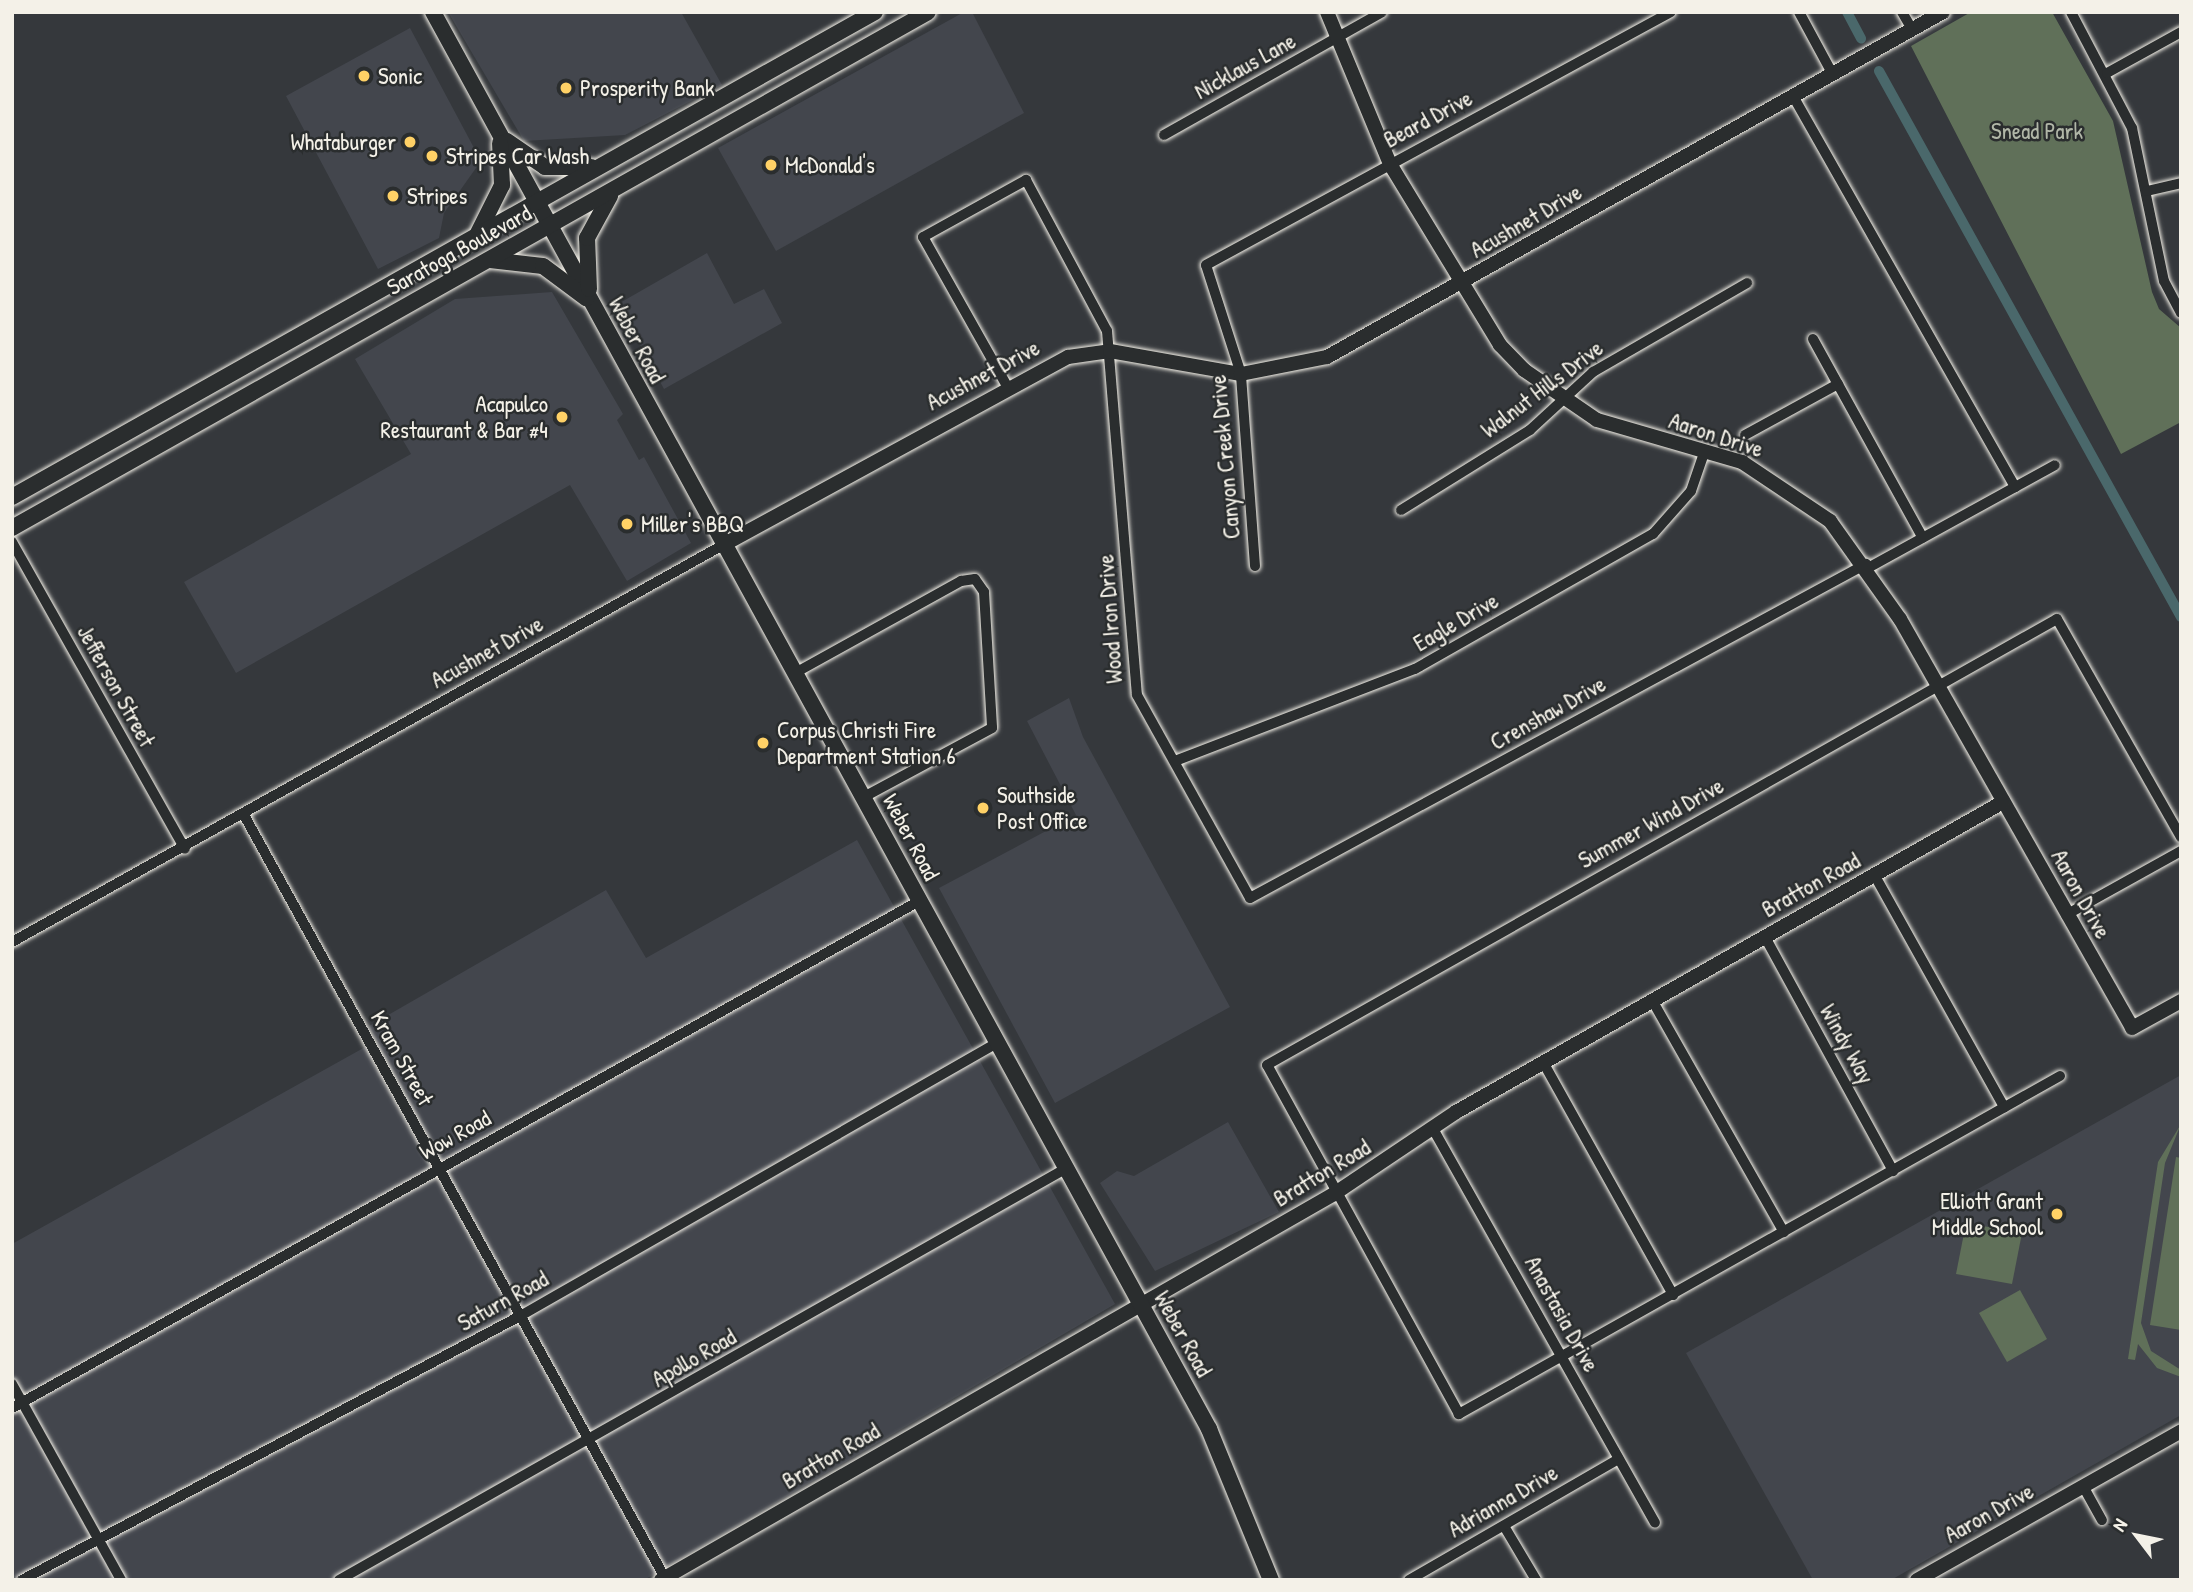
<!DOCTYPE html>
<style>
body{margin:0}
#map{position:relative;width:2193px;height:1592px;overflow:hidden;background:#35383c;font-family:"Patrick Hand",sans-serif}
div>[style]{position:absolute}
.built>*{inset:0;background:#43464d}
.green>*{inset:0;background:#607059}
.canal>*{height:10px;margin:-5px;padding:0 5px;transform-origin:5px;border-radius:5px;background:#4a686b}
.roads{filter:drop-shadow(0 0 2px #f4f1e8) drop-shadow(0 0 2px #f4f1e8)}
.minor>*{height:10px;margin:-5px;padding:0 5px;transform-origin:5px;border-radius:5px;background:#2a2d2e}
.tertiary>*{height:14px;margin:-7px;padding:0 7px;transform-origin:7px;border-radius:7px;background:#2a2d2e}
.secondary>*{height:16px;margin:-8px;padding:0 8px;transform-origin:8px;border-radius:8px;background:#2a2d2e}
.dots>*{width:19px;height:19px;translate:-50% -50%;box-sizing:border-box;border:4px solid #2a2d2e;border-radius:50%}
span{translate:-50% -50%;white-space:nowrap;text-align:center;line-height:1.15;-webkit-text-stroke:5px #2a2d2e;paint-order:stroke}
.street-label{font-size:23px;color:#f4f1e8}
.poi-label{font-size:23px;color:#f4f1e8}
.left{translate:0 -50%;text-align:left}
.right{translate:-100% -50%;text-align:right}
.park-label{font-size:23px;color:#b1b7a8}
.frame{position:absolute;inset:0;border:14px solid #f4f1e8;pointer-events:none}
.north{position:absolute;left:2102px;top:1501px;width:70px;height:70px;-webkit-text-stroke:5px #2a2d2e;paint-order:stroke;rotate:302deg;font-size:19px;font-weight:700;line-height:28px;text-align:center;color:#f4f1e8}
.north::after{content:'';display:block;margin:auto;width:24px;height:32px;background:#f4f1e8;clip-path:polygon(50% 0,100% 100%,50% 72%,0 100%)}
</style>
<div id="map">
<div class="built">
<i style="clip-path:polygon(448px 12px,681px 12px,722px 85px,625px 135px,524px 141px)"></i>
<i style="clip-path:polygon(964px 12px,972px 12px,1024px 113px,776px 251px,718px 148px)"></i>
<i style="clip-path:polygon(410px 28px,481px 161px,444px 213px,439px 238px,378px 269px,286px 96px)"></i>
<i style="clip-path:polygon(707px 253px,734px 304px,764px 289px,782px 323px,664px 389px,618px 304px)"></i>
<i style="clip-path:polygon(552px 292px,623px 414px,617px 420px,639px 460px,644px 457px,691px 543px,627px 581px,570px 485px,236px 673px,184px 582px,411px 454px,355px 359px,455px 299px)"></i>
<i style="clip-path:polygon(1069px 698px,1083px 737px,1230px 1007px,1055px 1103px,939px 888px,1076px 815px,1027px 721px)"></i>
<i style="clip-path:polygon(857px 840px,1115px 1304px,644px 1580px,12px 1580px,12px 1244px,376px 1041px,369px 1026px,606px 890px,646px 958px)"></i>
<i style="clip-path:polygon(2181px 1075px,2181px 1415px,1891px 1580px,1813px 1580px,1686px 1353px)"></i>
<i style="clip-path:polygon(1228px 1122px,1279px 1212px,1155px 1271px,1100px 1183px,1117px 1171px,1134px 1176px)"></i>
</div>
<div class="green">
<i style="clip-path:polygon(1971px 12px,2052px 12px,2113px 121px,2152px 292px,2159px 309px,2181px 328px,2181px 422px,2121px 454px,1911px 46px)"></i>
<i style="clip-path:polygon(2181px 1124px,2165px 1163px,2141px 1323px,2151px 1351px,2181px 1370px,2181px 1377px,2157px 1368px,2138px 1344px,2135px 1360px,2128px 1359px,2158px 1162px)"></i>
<i style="clip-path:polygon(2176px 1157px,2181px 1158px,2181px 1330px,2150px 1325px)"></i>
<i style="clip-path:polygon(1966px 1223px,2022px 1233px,2012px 1284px,1956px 1274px)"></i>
<i style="clip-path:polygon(2020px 1290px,2047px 1339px,2007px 1362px,1979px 1313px)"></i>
</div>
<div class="canal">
<i style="left:1847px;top:12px;width:30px;rotate:62deg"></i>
<i style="left:1879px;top:71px;width:624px;rotate:61.05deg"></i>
</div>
<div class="roads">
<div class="minor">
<i style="left:1799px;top:12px;width:69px;rotate:61.6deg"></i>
<i style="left:1902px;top:12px;width:20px;rotate:60deg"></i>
<i style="left:2071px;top:12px;width:131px;rotate:62.3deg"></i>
<i style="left:2132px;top:128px;width:156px;rotate:78.2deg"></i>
<i style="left:2164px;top:281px;width:36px;rotate:62deg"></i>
<i style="left:2107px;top:73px;width:85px;rotate:-29deg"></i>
<i style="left:1793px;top:96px;width:450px;rotate:60.4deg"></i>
<i style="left:1164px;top:135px;width:250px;rotate:-29.4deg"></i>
<i style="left:2147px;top:191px;width:35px;rotate:-13deg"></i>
<i style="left:1813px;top:339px;width:227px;rotate:61.1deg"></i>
<i style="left:1007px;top:386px;width:171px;rotate:-119.4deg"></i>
<i style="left:923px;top:237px;width:118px;rotate:-29deg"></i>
<i style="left:1026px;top:180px;width:171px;rotate:61.8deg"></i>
<i style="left:1107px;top:331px;width:365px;rotate:85.3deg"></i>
<i style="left:1137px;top:695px;width:232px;rotate:60.9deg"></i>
<i style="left:1250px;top:898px;width:701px;rotate:-28.47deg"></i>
<i style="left:1745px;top:435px;width:106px;rotate:-28.7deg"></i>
<i style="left:1401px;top:510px;width:152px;rotate:-31.8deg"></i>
<i style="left:1530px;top:430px;width:86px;rotate:-42.6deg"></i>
<i style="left:1593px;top:372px;width:178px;rotate:-30deg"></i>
<i style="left:12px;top:542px;width:352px;rotate:60.6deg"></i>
<i style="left:1255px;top:566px;width:193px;rotate:-94.2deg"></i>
<i style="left:1241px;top:374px;width:114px;rotate:-107.8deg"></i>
<i style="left:1206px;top:265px;width:529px;rotate:-28.55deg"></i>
<i style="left:1868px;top:568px;width:213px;rotate:-28.8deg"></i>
<i style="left:795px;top:673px;width:190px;rotate:-29deg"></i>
<i style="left:961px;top:581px;width:14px;rotate:-8deg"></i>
<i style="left:975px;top:579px;width:16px;rotate:55deg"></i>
<i style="left:984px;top:592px;width:136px;rotate:86.6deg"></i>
<i style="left:992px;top:728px;width:145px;rotate:151.7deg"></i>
<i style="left:1175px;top:761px;width:257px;rotate:-21deg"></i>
<i style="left:1415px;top:669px;width:274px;rotate:-29.6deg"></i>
<i style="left:1653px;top:534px;width:57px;rotate:-48.5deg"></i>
<i style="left:1691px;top:491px;width:43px;rotate:-71.1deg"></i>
<i style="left:244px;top:815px;width:871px;rotate:61.11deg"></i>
<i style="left:1875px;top:876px;width:265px;rotate:60.8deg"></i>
<i style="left:2066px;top:915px;width:132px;rotate:-29.1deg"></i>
<i style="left:1765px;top:937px;width:267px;rotate:61.3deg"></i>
<i style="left:12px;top:942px;width:814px;rotate:-29.18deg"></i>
<i style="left:1652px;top:1000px;width:267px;rotate:60.4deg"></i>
<i style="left:1543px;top:1062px;width:267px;rotate:60.8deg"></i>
<i style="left:2060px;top:1076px;width:690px;rotate:150.65deg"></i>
<i style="left:1459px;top:1414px;width:398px;rotate:-118.8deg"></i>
<i style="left:1267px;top:1065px;width:907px;rotate:-29.45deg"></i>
<i style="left:2057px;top:619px;width:251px;rotate:60.4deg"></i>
<i style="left:1432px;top:1127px;width:454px;rotate:60.6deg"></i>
<i style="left:12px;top:1384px;width:224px;rotate:60.9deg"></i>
<i style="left:12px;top:1408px;width:1039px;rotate:-29.2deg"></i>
<i style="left:2083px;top:1486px;width:39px;rotate:61deg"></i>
<i style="left:1504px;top:1526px;width:63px;rotate:59.3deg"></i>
<i style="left:22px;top:1580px;width:566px;rotate:-27.92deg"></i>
<i style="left:522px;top:1315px;width:545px;rotate:-29.81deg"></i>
<i style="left:339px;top:1580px;width:836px;rotate:-29.51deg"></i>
<i style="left:1409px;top:1580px;width:242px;rotate:-30deg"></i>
</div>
<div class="tertiary">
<i style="left:1327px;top:12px;width:165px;rotate:67.5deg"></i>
<i style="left:1390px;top:164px;width:212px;rotate:58.7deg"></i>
<i style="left:1500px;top:345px;width:35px;rotate:46deg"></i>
<i style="left:1524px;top:370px;width:88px;rotate:34.4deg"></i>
<i style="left:1597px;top:420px;width:151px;rotate:16.2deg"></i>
<i style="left:1742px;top:462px;width:106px;rotate:33.8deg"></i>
<i style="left:1830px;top:521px;width:120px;rotate:54.5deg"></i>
<i style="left:1900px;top:619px;width:470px;rotate:60.4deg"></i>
<i style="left:2132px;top:1028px;width:56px;rotate:-28.9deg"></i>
<i style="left:723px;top:545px;width:393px;rotate:-28.6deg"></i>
<i style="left:1068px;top:357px;width:42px;rotate:-8.1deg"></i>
<i style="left:1110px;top:351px;width:133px;rotate:10deg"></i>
<i style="left:1241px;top:374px;width:88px;rotate:-11.2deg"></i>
<i style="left:1327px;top:357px;width:706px;rotate:-29.25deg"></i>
<i style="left:661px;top:1580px;width:776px;rotate:-29.84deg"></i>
<i style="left:1334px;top:1194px;width:147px;rotate:-33.9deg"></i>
<i style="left:1456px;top:1112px;width:629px;rotate:-29.54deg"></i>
<i style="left:1917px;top:1580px;width:303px;rotate:-29.4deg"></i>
</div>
<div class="secondary">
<i style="left:433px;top:12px;width:1616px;rotate:61.29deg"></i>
<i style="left:1209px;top:1429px;width:163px;rotate:67.7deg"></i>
<i style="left:507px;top:141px;width:46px;rotate:34.4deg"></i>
<i style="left:545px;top:167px;width:46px"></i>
<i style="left:478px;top:233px;width:54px;rotate:-63.4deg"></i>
<i style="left:502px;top:185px;width:42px;rotate:-92.7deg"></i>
<i style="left:490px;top:260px;width:53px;rotate:6.5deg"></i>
<i style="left:543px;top:266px;width:54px;rotate:36.7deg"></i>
<i style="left:589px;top:289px;width:51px;rotate:-92.2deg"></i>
<i style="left:587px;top:238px;width:48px;rotate:-61.3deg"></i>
<i style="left:12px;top:497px;width:990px;rotate:-29.34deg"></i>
<i style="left:12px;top:528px;width:1051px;rotate:-29.39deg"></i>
</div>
</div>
<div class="dots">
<i style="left:364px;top:76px;background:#ffd166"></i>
<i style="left:566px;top:88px;background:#ffd166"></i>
<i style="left:410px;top:142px;background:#ffd166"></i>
<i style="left:432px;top:156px;background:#ffd166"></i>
<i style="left:771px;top:165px;background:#ffd166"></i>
<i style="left:393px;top:196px;background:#ffd166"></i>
<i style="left:562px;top:417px;background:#ffd166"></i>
<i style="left:627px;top:524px;background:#ffd166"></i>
<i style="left:763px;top:743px;background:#ffd166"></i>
<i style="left:983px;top:808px;background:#ffd166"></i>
<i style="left:2057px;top:1214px;background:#ffd166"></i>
</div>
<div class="street-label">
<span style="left:1245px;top:66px;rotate:-29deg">Nicklaus Lane</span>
<span style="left:1428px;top:119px;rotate:-28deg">Beard Drive</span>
<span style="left:1526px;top:221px;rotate:-30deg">Acushnet Drive</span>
<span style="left:459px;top:250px;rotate:-29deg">Saratoga Boulevard</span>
<span style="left:637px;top:340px;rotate:62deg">Weber Road</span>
<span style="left:983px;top:375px;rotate:-28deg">Acushnet Drive</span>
<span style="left:1542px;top:389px;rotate:-37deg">Walnut Hills Drive</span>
<span style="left:1716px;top:435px;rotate:18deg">Aaron Drive</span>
<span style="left:1225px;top:457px;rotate:-95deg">Canyon Creek Drive</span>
<span style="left:1110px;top:619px;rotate:-94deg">Wood Iron Drive</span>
<span style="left:1456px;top:622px;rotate:-30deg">Eagle Drive</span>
<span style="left:487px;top:652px;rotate:-29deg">Acushnet Drive</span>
<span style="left:116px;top:686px;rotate:61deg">Jefferson Street</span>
<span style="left:1548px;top:713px;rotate:-29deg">Crenshaw Drive</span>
<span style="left:1651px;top:823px;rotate:-29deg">Summer Wind Drive</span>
<span style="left:911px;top:837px;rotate:62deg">Weber Road</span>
<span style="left:1811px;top:885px;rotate:-29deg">Bratton Road</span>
<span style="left:2081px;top:894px;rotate:61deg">Aaron Drive</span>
<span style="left:1847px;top:1044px;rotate:61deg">Windy Way</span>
<span style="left:402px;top:1058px;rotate:61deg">Kram Street</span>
<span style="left:455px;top:1135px;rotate:-29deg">Wow Road</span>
<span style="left:1322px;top:1173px;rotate:-31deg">Bratton Road</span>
<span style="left:503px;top:1301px;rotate:-29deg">Saturn Road</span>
<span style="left:1562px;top:1314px;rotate:61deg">Anastasia Drive</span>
<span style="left:1183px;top:1334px;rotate:61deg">Weber Road</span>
<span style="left:694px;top:1358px;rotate:-30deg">Apollo Road</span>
<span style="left:831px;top:1456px;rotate:-30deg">Bratton Road</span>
<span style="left:1503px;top:1501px;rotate:-30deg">Adrianna Drive</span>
<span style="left:1989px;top:1513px;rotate:-29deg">Aaron Drive</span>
</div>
<div class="poi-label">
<span class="left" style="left:378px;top:76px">Sonic</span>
<span class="left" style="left:580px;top:88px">Prosperity Bank</span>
<span class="right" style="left:396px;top:142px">Whataburger</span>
<span class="left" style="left:446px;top:156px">Stripes Car Wash</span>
<span class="left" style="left:785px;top:165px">McDonald's</span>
<span class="left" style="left:407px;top:196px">Stripes</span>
<span class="right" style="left:548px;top:417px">Acapulco<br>Restaurant &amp; Bar #4</span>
<span class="left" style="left:641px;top:524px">Miller's BBQ</span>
<span class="left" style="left:777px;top:743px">Corpus Christi Fire<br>Department Station 6</span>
<span class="left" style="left:997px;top:808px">Southside<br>Post Office</span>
<span class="right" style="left:2043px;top:1214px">Elliott Grant<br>Middle School</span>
</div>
<div class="park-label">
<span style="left:2037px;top:131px">Snead Park</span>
</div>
<div class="frame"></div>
<div class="north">N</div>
</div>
